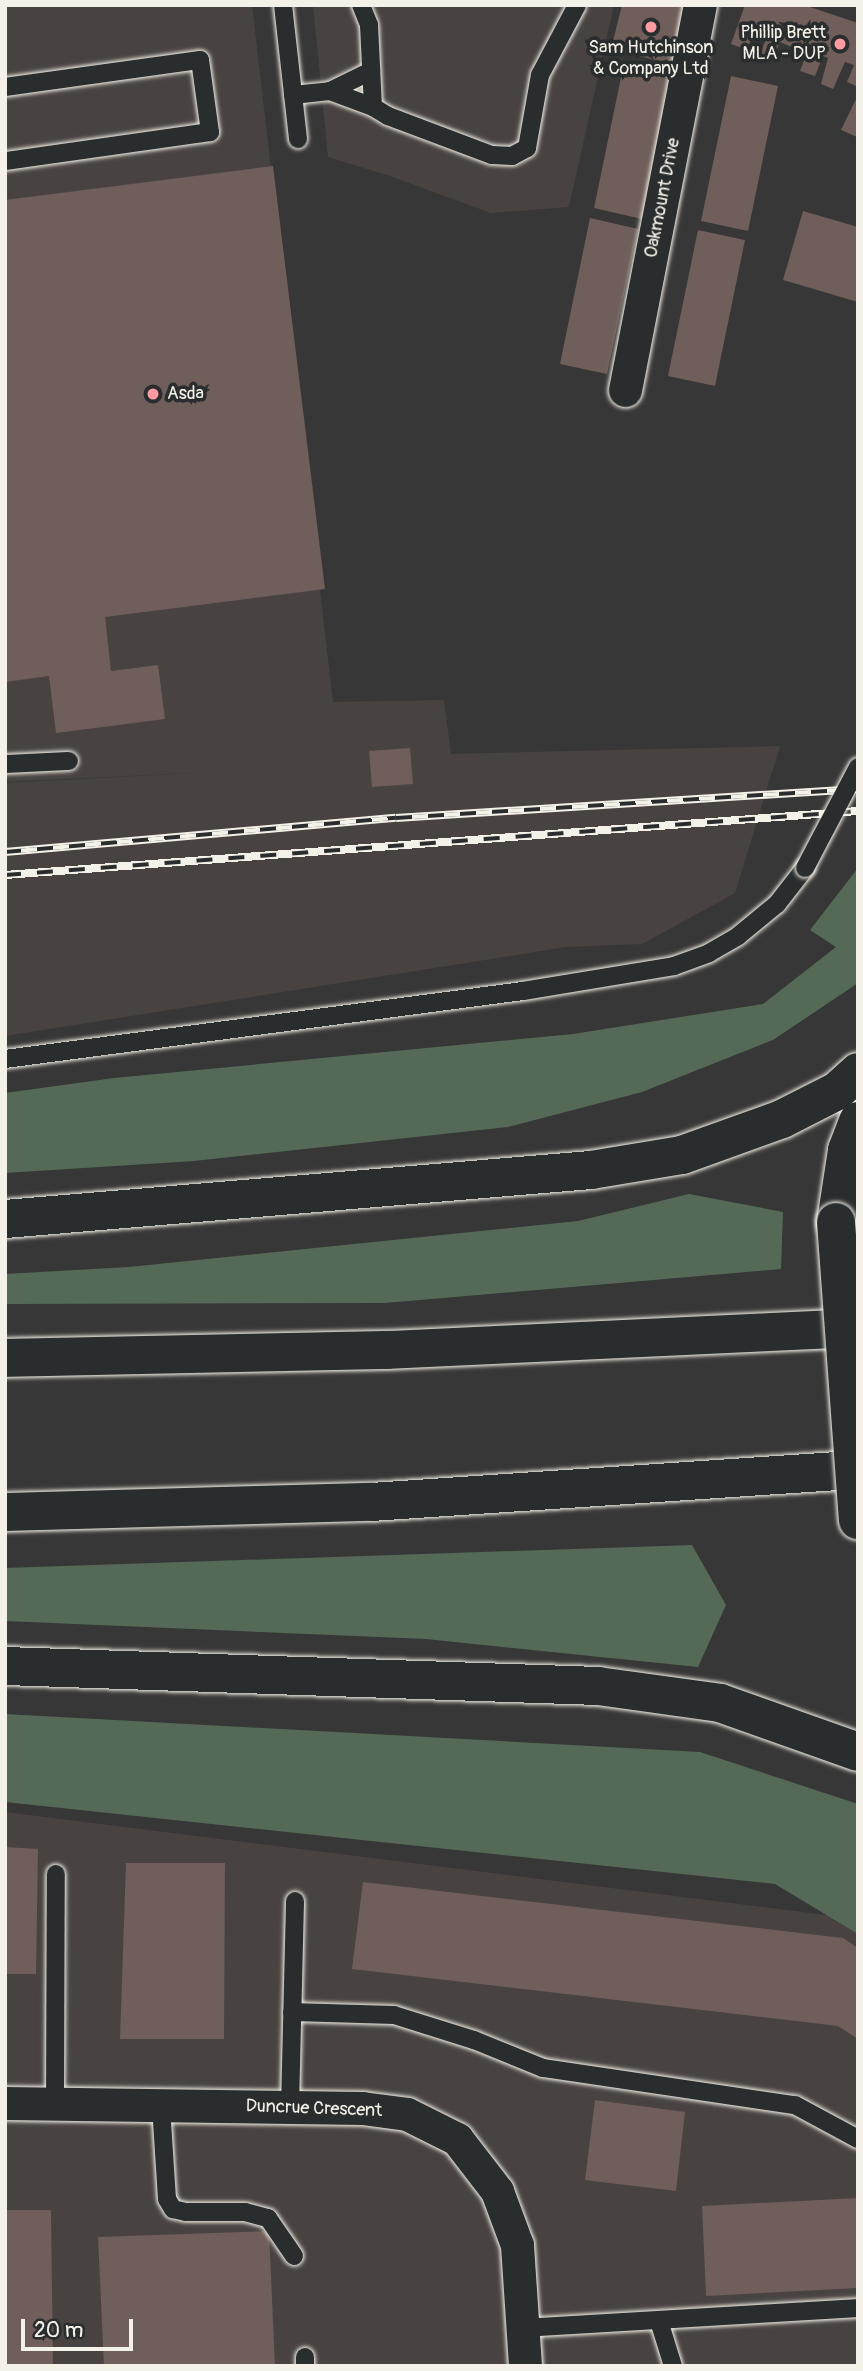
<!DOCTYPE html>
<style>
body{margin:0}
#map{position:relative;width:863px;height:2371px;overflow:hidden;background:#383737;font-family:Pangolin,sans-serif}
div>[style]{position:absolute}
.built>*{inset:0;background:#484341}
.green>*{inset:0;background:#546a56}
.building>*{inset:0;background:#6f5e59}
.roads{filter:drop-shadow(0 0 2px #f4f1e8) drop-shadow(0 0 2px #f4f1e8)}
.lane>*{height:18px;margin:-9px;padding:0 9px;transform-origin:9px;border-radius:9px;background:#2a2d2e}
.street>*{height:33px;margin:-16.5px;padding:0 16.5px;transform-origin:16.5px;border-radius:16.5px;background:#2a2d2e}
.secondary>*{height:38px;margin:-19px;padding:0 19px;transform-origin:19px;border-radius:19px;background:#2a2d2e}
.highway>*{height:38px;margin:-19px;padding:0 19px;transform-origin:19px;border-radius:19px;background:#2a2d2e}
.rail>*{height:8px;margin-top:-4px;transform-origin:0;background:repeating-linear-gradient(90deg,#2a2d2e 0 16px,#f4f1e8 0 32px);box-sizing:border-box;border-block:2px solid #f4f1e8}
.bridges{filter:drop-shadow(0 0 2px #f4f1e8) drop-shadow(0 0 2px #f4f1e8)}
.lane-bridge>*{height:18px;margin:-9px;padding:0 9px;transform-origin:9px;border-radius:9px;background:#2a2d2e}
.secondary-bridge>*{height:38px;margin:-19px;padding:0 19px;transform-origin:19px;border-radius:19px;background:#2a2d2e}
.dots>*{width:19px;height:19px;translate:-50% -50%;box-sizing:border-box;border:4px solid #2a2d2e;border-radius:50%}
span{translate:-50% -50%;white-space:nowrap;text-align:center;line-height:1.15;-webkit-text-stroke:7px #2a2d2e;paint-order:stroke}
.poi-label{font-size:18px;color:#f4f1e8}
.right{translate:-100% -50%;text-align:right}
.left{translate:0 -50%;text-align:left}
.street-label{font-size:18px;color:#f4f1e8}
.frame{position:absolute;inset:0;border:7px solid #f4f1e8;pointer-events:none}
.scale{position:absolute;left:21px;top:2319px;width:112px;height:32px;box-sizing:border-box;border:4px solid #f4f1e8;border-top:0;padding-left:9px;font-size:21px;line-height:24px;white-space:nowrap;color:#f4f1e8;-webkit-text-stroke:5px #2a2d2e;paint-order:stroke}
</style>
<div id="map">
<div class="built">
<i style="clip-path:polygon(5px 5px,252px 5px,333px 702px,444px 700px,451px 754px,780px 746px,735px 893px,642px 944px,566px 947px,5px 1036px,5px 783px,231px 771px,5px 782px)"></i>
<i style="clip-path:polygon(313px 5px,614px 5px,569px 207px,491px 213px,387px 175px,328px 157px)"></i>
<i style="clip-path:polygon(5px 1812px,850px 1918px,858px 1923px,858px 2366px,5px 2366px)"></i>
</div>
<div class="green">
<i style="clip-path:polygon(858px 868px,858px 983px,773px 1040px,642px 1092px,508px 1127px,194px 1161px,5px 1173px,5px 1093px,114px 1078px,573px 1034px,763px 1004px,836px 947px,810px 930px)"></i>
<i style="clip-path:polygon(689px 1194px,783px 1212px,781px 1269px,385px 1303px,5px 1304px,5px 1274px,129px 1267px,578px 1221px)"></i>
<i style="clip-path:polygon(692px 1545px,726px 1605px,698px 1667px,426px 1639px,5px 1621px,5px 1568px)"></i>
<i style="clip-path:polygon(5px 1714px,700px 1752px,858px 1804px,858px 1934px,775px 1884px,5px 1802px)"></i>
</div>
<div class="building">
<i style="clip-path:polygon(622px 5px,690px 5px,676px 65px,611px 49px)"></i>
<i style="clip-path:polygon(745px 5px,804px 5px,858px 23px,858px 87px,847px 82px,854px 65px,845px 62px,833px 89px,821px 84px,828px 58px,823px 56px,815px 76px,800px 71px,807px 53px,792px 47px,780px 42px,773px 59px,760px 55px,767px 36px,754px 31px,747px 50px,731px 44px)"></i>
<i style="clip-path:polygon(624px 63px,671px 73px,642px 219px,594px 208px)"></i>
<i style="clip-path:polygon(731px 76px,778px 86px,748px 231px,701px 221px)"></i>
<i style="clip-path:polygon(858px 95px,858px 135px,857px 137px,841px 130px)"></i>
<i style="clip-path:polygon(273px 166px,325px 589px,105px 617px,111px 671px,158px 665px,165px 719px,56px 733px,49px 676px,5px 682px,5px 200px)"></i>
<i style="clip-path:polygon(803px 211px,858px 227px,858px 302px,783px 280px)"></i>
<i style="clip-path:polygon(590px 218px,638px 229px,607px 374px,560px 364px)"></i>
<i style="clip-path:polygon(698px 230px,745px 240px,715px 386px,668px 376px)"></i>
<i style="clip-path:polygon(410px 748px,413px 784px,372px 787px,369px 751px)"></i>
<i style="clip-path:polygon(5px 1847px,38px 1849px,36px 1974px,5px 1974px)"></i>
<i style="clip-path:polygon(126px 1863px,225px 1863px,224px 2039px,120px 2039px)"></i>
<i style="clip-path:polygon(363px 1882px,843px 1938px,858px 1948px,858px 2039px,838px 2026px,352px 1969px)"></i>
<i style="clip-path:polygon(595px 2100px,685px 2112px,676px 2191px,585px 2180px)"></i>
<i style="clip-path:polygon(858px 2198px,858px 2288px,706px 2296px,702px 2206px)"></i>
<i style="clip-path:polygon(5px 2210px,51px 2210px,53px 2366px,5px 2366px)"></i>
<i style="clip-path:polygon(269px 2231px,275px 2366px,104px 2366px,98px 2237px)"></i>
</div>
<div class="roads">
<div class="lane">
<i style="left:283px;top:5px;width:135px;rotate:83.6deg"></i>
<i style="left:361px;top:5px;width:22px;rotate:68deg"></i>
<i style="left:369px;top:25px;width:82px;rotate:87.2deg"></i>
<i style="left:373px;top:107px;width:17px;rotate:31deg"></i>
<i style="left:388px;top:116px;width:111px;rotate:20.6deg"></i>
<i style="left:492px;top:155px;width:20px;rotate:3deg"></i>
<i style="left:512px;top:156px;width:17px;rotate:-28deg"></i>
<i style="left:527px;top:148px;width:74px;rotate:-79.9deg"></i>
<i style="left:540px;top:75px;width:79px;rotate:-62.1deg"></i>
<i style="left:5px;top:87px;width:197px;rotate:-7.9deg"></i>
<i style="left:200px;top:60px;width:73px;rotate:82.1deg"></i>
<i style="left:210px;top:132px;width:207px;rotate:171.9deg"></i>
<i style="left:330px;top:91px;width:46px;rotate:20.4deg"></i>
<i style="left:293px;top:95px;width:37px;rotate:-6deg"></i>
<i style="left:330px;top:91px;width:46px;rotate:-26deg"></i>
<i style="left:5px;top:764px;width:64px;rotate:-2.7deg"></i>
<i style="left:5px;top:1059px;width:522px;rotate:-7.48deg"></i>
<i style="left:523px;top:991px;width:153px;rotate:-9.4deg"></i>
<i style="left:674px;top:966px;width:37px;rotate:-20deg"></i>
<i style="left:709px;top:953px;width:34px;rotate:-30deg"></i>
<i style="left:738px;top:936px;width:50px;rotate:-39.4deg"></i>
<i style="left:777px;top:904px;width:46px;rotate:-52.1deg"></i>
<i style="left:292px;top:2012px;width:102px;rotate:1.7deg"></i>
<i style="left:394px;top:2015px;width:84px;rotate:17.4deg"></i>
<i style="left:474px;top:2040px;width:74px;rotate:22.1deg"></i>
<i style="left:543px;top:2068px;width:255px;rotate:8.4deg"></i>
<i style="left:795px;top:2105px;width:72px;rotate:28.4deg"></i>
<i style="left:55px;top:2104px;width:230px;rotate:-89.8deg"></i>
<i style="left:161px;top:2106px;width:93px;rotate:86.3deg"></i>
<i style="left:167px;top:2199px;width:12px;rotate:59deg"></i>
<i style="left:173px;top:2209px;width:13px;rotate:13deg"></i>
<i style="left:186px;top:2212px;width:59px"></i>
<i style="left:245px;top:2212px;width:24px;rotate:15deg"></i>
<i style="left:268px;top:2218px;width:46px;rotate:55.6deg"></i>
<i style="left:290px;top:2107px;width:206px;rotate:-88.6deg"></i>
<i style="left:659px;top:2321px;width:47px;rotate:72.7deg"></i>
<i style="left:523px;top:2328px;width:336px;rotate:-3.4deg"></i>
<i style="left:305px;top:2357px;width:9px;rotate:90deg"></i>
</div>
<div class="street">
<i style="left:625px;top:390px;width:392px;rotate:-79deg"></i>
<i style="left:5px;top:2103px;width:357px;rotate:0.8deg"></i>
<i style="left:362px;top:2108px;width:45px;rotate:7.6deg"></i>
<i style="left:407px;top:2114px;width:56px;rotate:26.6deg"></i>
<i style="left:457px;top:2139px;width:66px;rotate:52.4deg"></i>
<i style="left:497px;top:2191px;width:58px;rotate:69.7deg"></i>
<i style="left:517px;top:2245px;width:121px;rotate:86.2deg"></i>
</div>
<div class="secondary">
<i style="left:836px;top:1222px;width:73px;rotate:-81.3deg"></i>
<i style="left:847px;top:1150px;width:31px;rotate:-69deg"></i>
</div>
<div class="highway">
<i style="left:5px;top:1219px;width:588px;rotate:-4.78deg"></i>
<i style="left:591px;top:1170px;width:92px;rotate:-9.4deg"></i>
<i style="left:682px;top:1155px;width:106px;rotate:-19.8deg"></i>
<i style="left:782px;top:1119px;width:62px;rotate:-27deg"></i>
<i style="left:837px;top:1091px;width:28px;rotate:-42deg"></i>
<i style="left:5px;top:1358px;width:383px;rotate:-1.2deg"></i>
<i style="left:388px;top:1350px;width:471px;rotate:-2.7deg"></i>
<i style="left:5px;top:1512px;width:366px;rotate:-1.6deg"></i>
<i style="left:371px;top:1502px;width:488px;rotate:-3.8deg"></i>
<i style="left:5px;top:1666px;width:593px;rotate:1.93deg"></i>
<i style="left:598px;top:1686px;width:123px;rotate:7.9deg"></i>
<i style="left:720px;top:1703px;width:146px;rotate:19.5deg"></i>
</div>
</div>
<div class="rail">
<i style="left:5px;top:852px;width:392px;rotate:-5deg"></i>
<i style="left:396px;top:818px;width:463px;rotate:-3.6deg"></i>
<i style="left:5px;top:875px;width:855px;rotate:-4.29deg"></i>
</div>
<div class="bridges">
<div class="lane-bridge">
<i style="left:805px;top:868px;width:114px;rotate:-62.3deg"></i>
</div>
<div class="secondary-bridge">
<i style="left:836px;top:1222px;width:299px;rotate:85.8deg"></i>
</div>
</div>
<div class="dots">
<i style="left:651px;top:27px;background:#ff9aa2"></i>
<i style="left:840px;top:44px;background:#ff9aa2"></i>
<i style="left:153px;top:394px;background:#ff9aa2"></i>
</div>
<div class="poi-label">
<span class="right" style="left:826px;top:44px">Phillip Brett<br>MLA - DUP</span>
<span style="left:651px;top:59px">Sam Hutchinson<br>&amp; Company Ltd</span>
<span class="left" style="left:167px;top:394px">Asda</span>
</div>
<div class="street-label">
<span style="left:663px;top:198px;rotate:-79deg">Oakmount Drive</span>
<span style="left:314px;top:2109px;rotate:2deg">Duncrue Crescent</span>
</div>
<div class="frame"></div>
<div class="scale">20 m</div>
</div>
